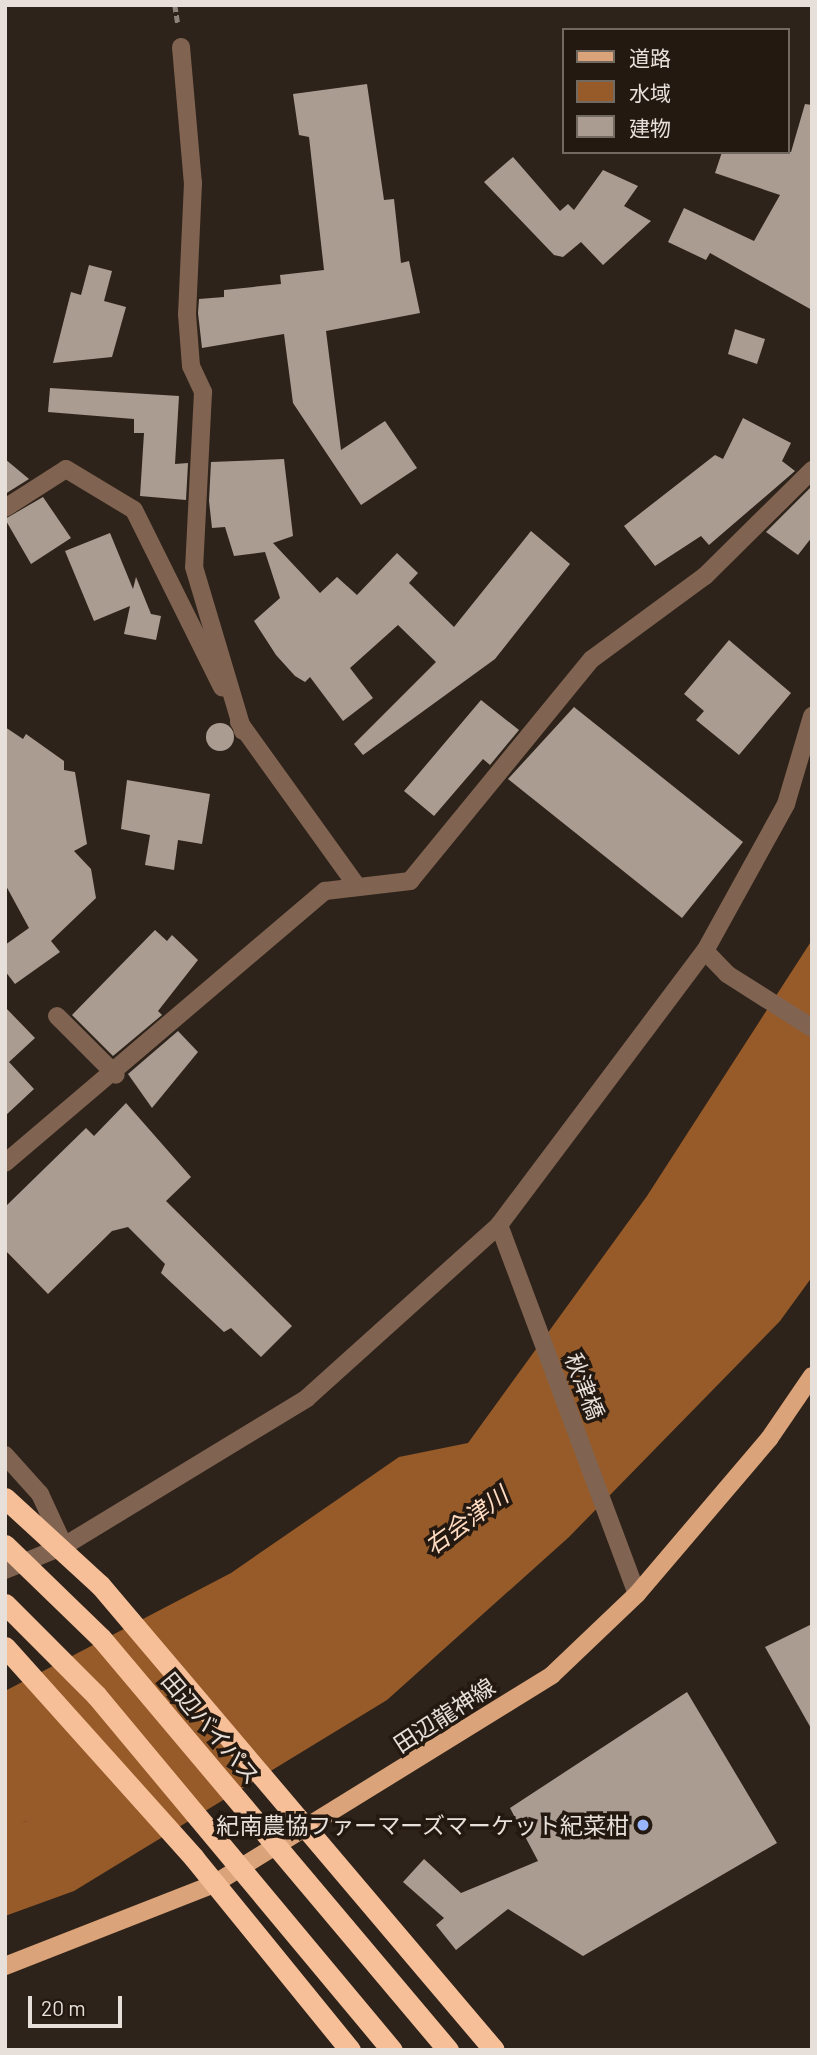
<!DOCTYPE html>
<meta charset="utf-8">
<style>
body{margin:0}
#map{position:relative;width:817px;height:2055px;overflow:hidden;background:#2e231a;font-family:Barlow,"Noto Sans JP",sans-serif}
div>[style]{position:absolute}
.water>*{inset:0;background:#975b29}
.river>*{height:58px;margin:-29px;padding:0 29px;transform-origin:29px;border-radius:29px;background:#975b29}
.building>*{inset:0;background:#aa9c91}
.round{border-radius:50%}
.path>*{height:4.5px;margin-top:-2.25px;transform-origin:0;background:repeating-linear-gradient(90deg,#8b827b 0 7px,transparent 0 10.5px)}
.minor>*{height:18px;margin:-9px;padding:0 9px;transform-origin:9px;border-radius:9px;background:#806451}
.major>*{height:18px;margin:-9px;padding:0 9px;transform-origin:9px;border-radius:9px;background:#dba379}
.highway>*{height:21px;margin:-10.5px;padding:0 10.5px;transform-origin:10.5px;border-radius:10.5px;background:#f6bf98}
.highway-bridge>*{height:21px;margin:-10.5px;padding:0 10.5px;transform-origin:10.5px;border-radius:10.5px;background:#f6bf98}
.dots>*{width:19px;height:19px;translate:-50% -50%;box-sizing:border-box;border:4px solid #241911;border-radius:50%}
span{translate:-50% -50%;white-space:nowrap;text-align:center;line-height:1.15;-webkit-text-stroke:7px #241911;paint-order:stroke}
.street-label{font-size:23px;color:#e7e0da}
.poi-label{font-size:23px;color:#e7e0da}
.right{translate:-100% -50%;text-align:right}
.water-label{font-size:24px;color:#ffdbc1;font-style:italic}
.frame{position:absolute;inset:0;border:7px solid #e7e0da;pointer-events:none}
.legend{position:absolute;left:562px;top:28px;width:228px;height:126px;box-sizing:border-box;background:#241911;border:2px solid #726961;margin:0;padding:9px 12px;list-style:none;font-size:21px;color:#e7e0da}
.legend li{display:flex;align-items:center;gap:14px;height:35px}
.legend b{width:35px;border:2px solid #726961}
.scale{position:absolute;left:28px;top:1996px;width:94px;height:32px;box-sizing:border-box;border:4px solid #e7e0da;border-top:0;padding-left:9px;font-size:21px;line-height:24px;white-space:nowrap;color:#e7e0da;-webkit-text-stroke:5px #241911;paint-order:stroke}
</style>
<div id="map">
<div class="water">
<i style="clip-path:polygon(812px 940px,812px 1277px,780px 1321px,569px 1537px,387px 1700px,74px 1891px,5px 1916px,5px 1828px,27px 1821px,5px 1788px,5px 1691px,231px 1573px,399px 1457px,468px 1443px,647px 1196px)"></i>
</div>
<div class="river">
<i style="left:5px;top:1799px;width:86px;rotate:-24.8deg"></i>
</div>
<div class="building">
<i style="clip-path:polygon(367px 84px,384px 200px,394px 199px,401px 263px,409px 261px,420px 313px,326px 331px,341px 450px,385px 421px,417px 468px,361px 505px,293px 403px,284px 334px,202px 348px,198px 313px,199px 299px,224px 297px,224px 290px,281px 284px,280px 275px,324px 270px,309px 137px,299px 135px,293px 94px)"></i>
<i style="clip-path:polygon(805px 104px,812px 105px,812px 310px,710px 253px,706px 260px,668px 242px,684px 208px,754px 241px,780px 195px,715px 173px,722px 152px,791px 152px)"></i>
<i style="clip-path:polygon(513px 157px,560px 211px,568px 204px,574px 210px,603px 170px,638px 186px,624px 206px,651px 221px,603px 265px,581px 242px,563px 257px,554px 255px,484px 182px)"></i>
<i style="clip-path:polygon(89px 265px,112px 271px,104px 301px,126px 307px,112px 357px,53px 363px,71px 292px,81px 295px)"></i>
<i style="clip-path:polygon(735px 329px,765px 339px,757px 364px,728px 354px)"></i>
<i style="clip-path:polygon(50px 388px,179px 396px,175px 464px,188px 463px,186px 500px,140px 496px,144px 433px,134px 433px,134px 419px,48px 412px)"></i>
<i style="clip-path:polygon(743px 418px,791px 443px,782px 461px,795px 471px,709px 545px,701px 536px,655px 566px,624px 526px,715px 455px,723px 459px)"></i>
<i style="clip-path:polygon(5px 459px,29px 479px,5px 494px)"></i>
<i style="clip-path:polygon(284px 459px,293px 536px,273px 543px,320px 593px,337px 577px,357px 595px,397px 553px,418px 573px,409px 583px,454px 627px,531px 531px,570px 564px,495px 659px,363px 755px,354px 744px,436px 662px,398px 625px,350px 668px,373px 698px,343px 721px,310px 677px,305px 682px,295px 676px,276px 655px,254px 621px,280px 598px,265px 552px,234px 556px,225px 527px,212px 528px,209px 501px,211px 462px)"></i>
<i style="clip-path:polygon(812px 486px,812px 537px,798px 555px,766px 532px)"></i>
<i style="clip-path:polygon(43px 497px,71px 538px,31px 564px,5px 519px)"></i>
<i style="clip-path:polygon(110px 533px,133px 589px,136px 577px,151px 614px,161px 616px,156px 640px,124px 634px,130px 606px,94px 621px,65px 551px)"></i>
<i style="clip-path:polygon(729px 640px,791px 693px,739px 755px,696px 720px,704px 711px,684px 694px)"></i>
<i style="clip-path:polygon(481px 700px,519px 730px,490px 765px,483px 759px,434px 816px,404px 791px)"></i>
<i style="clip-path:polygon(574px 707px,743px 842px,682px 918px,508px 779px)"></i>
<i class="round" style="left:206px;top:723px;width:28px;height:28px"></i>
<i style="clip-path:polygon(5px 727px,23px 739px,26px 734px,64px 761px,64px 770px,75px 772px,87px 844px,74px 851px,91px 869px,96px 898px,51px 941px,60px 952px,15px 984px,5px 971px,5px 945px,29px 928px,5px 884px)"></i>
<i style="clip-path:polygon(127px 780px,210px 794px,202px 844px,178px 840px,174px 870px,145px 865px,150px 835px,121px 829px)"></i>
<i style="clip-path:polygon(155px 930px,167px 941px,172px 935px,198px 960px,158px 1011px,162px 1015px,113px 1056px,72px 1015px)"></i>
<i style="clip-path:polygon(5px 1007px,35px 1038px,9px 1062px,34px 1089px,5px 1116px)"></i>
<i style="clip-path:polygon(178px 1031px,198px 1052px,152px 1108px,128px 1074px)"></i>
<i style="clip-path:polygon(126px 1103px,191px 1177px,166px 1201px,292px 1326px,261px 1357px,231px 1328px,224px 1332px,161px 1273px,165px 1264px,128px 1227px,112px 1231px,48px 1294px,5px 1250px,5px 1207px,86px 1128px,94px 1136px)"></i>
<i style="clip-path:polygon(812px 1624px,812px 1730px,765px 1647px)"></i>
<i style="clip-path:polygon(687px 1692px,777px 1843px,583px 1956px,508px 1909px,456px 1950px,436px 1925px,444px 1918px,403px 1882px,424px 1859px,461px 1893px,538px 1861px,510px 1808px)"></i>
</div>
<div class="path">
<i style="left:175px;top:5px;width:20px;rotate:81deg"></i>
</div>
<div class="minor">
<i style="left:181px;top:47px;width:137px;rotate:85deg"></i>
<i style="left:193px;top:183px;width:131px;rotate:92.6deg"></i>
<i style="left:187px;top:314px;width:52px;rotate:85.6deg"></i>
<i style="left:191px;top:366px;width:29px;rotate:65deg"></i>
<i style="left:203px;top:392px;width:175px;rotate:92.9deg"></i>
<i style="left:194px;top:567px;width:171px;rotate:73.4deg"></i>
<i style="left:5px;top:508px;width:72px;rotate:-32.6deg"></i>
<i style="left:66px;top:469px;width:79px;rotate:31.1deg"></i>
<i style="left:134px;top:510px;width:198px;rotate:63.6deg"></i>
<i style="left:239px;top:722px;width:202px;rotate:54.3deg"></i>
<i style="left:705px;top:951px;width:32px;rotate:46deg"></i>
<i style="left:727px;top:974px;width:101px;rotate:32.4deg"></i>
<i style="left:57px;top:1016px;width:83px;rotate:45deg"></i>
<i style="left:5px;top:1163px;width:420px;rotate:-40.4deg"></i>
<i style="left:325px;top:891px;width:86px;rotate:-6.7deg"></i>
<i style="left:410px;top:881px;width:287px;rotate:-50.7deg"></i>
<i style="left:592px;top:659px;width:140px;rotate:-36.3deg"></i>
<i style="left:705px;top:576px;width:151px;rotate:-44.7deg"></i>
<i style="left:499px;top:1225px;width:394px;rotate:69.5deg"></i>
<i style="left:5px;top:1455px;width:52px;rotate:48.1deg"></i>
<i style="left:40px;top:1494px;width:57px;rotate:65.2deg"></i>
<i style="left:5px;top:1570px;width:64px;rotate:-22.1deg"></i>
<i style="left:64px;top:1546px;width:285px;rotate:-31.3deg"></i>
<i style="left:307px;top:1398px;width:258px;rotate:-42deg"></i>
<i style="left:499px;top:1225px;width:343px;rotate:-53.1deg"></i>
<i style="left:705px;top:951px;width:168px;rotate:-61.1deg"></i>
<i style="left:786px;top:804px;width:92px;rotate:-73.5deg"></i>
</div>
<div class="major">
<i style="left:5px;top:1966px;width:225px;rotate:-21.4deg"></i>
<i style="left:214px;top:1884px;width:397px;rotate:-31.7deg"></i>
<i style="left:552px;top:1675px;width:117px;rotate:-43.6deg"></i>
<i style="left:637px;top:1594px;width:204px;rotate:-49.6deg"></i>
<i style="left:769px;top:1439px;width:76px;rotate:-55.7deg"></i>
</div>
<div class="highway">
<i style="left:5px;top:1498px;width:129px;rotate:42.5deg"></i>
<i style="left:100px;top:1585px;width:609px;rotate:49.72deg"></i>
<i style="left:5px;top:1647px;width:283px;rotate:48.1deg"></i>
<i style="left:194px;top:1858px;width:247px;rotate:50.9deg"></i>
</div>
<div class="highway-bridge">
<i style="left:5px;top:1545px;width:134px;rotate:44.1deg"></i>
<i style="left:101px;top:1638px;width:539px;rotate:49.89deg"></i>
<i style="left:5px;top:1604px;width:129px;rotate:45deg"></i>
<i style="left:96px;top:1695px;width:462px;rotate:50.2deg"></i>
</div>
<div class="dots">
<i style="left:643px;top:1825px;background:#99b5fd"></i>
</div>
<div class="street-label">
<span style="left:585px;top:1386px;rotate:69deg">秋津橋</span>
<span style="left:444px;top:1715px;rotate:-33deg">田辺龍神線</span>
<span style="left:211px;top:1728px;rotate:50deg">田辺バイパス</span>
</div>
<div class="poi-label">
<span class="right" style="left:629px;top:1825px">紀南農協ファーマーズマーケット紀菜柑</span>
</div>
<div class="water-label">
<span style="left:466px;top:1520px;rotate:-36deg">右会津川</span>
</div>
<div class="frame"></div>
<ul class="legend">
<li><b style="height:9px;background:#dba379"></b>道路</li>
<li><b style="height:19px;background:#975b29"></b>水域</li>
<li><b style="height:19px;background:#aa9c91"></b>建物</li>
</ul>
<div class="scale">20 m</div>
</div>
